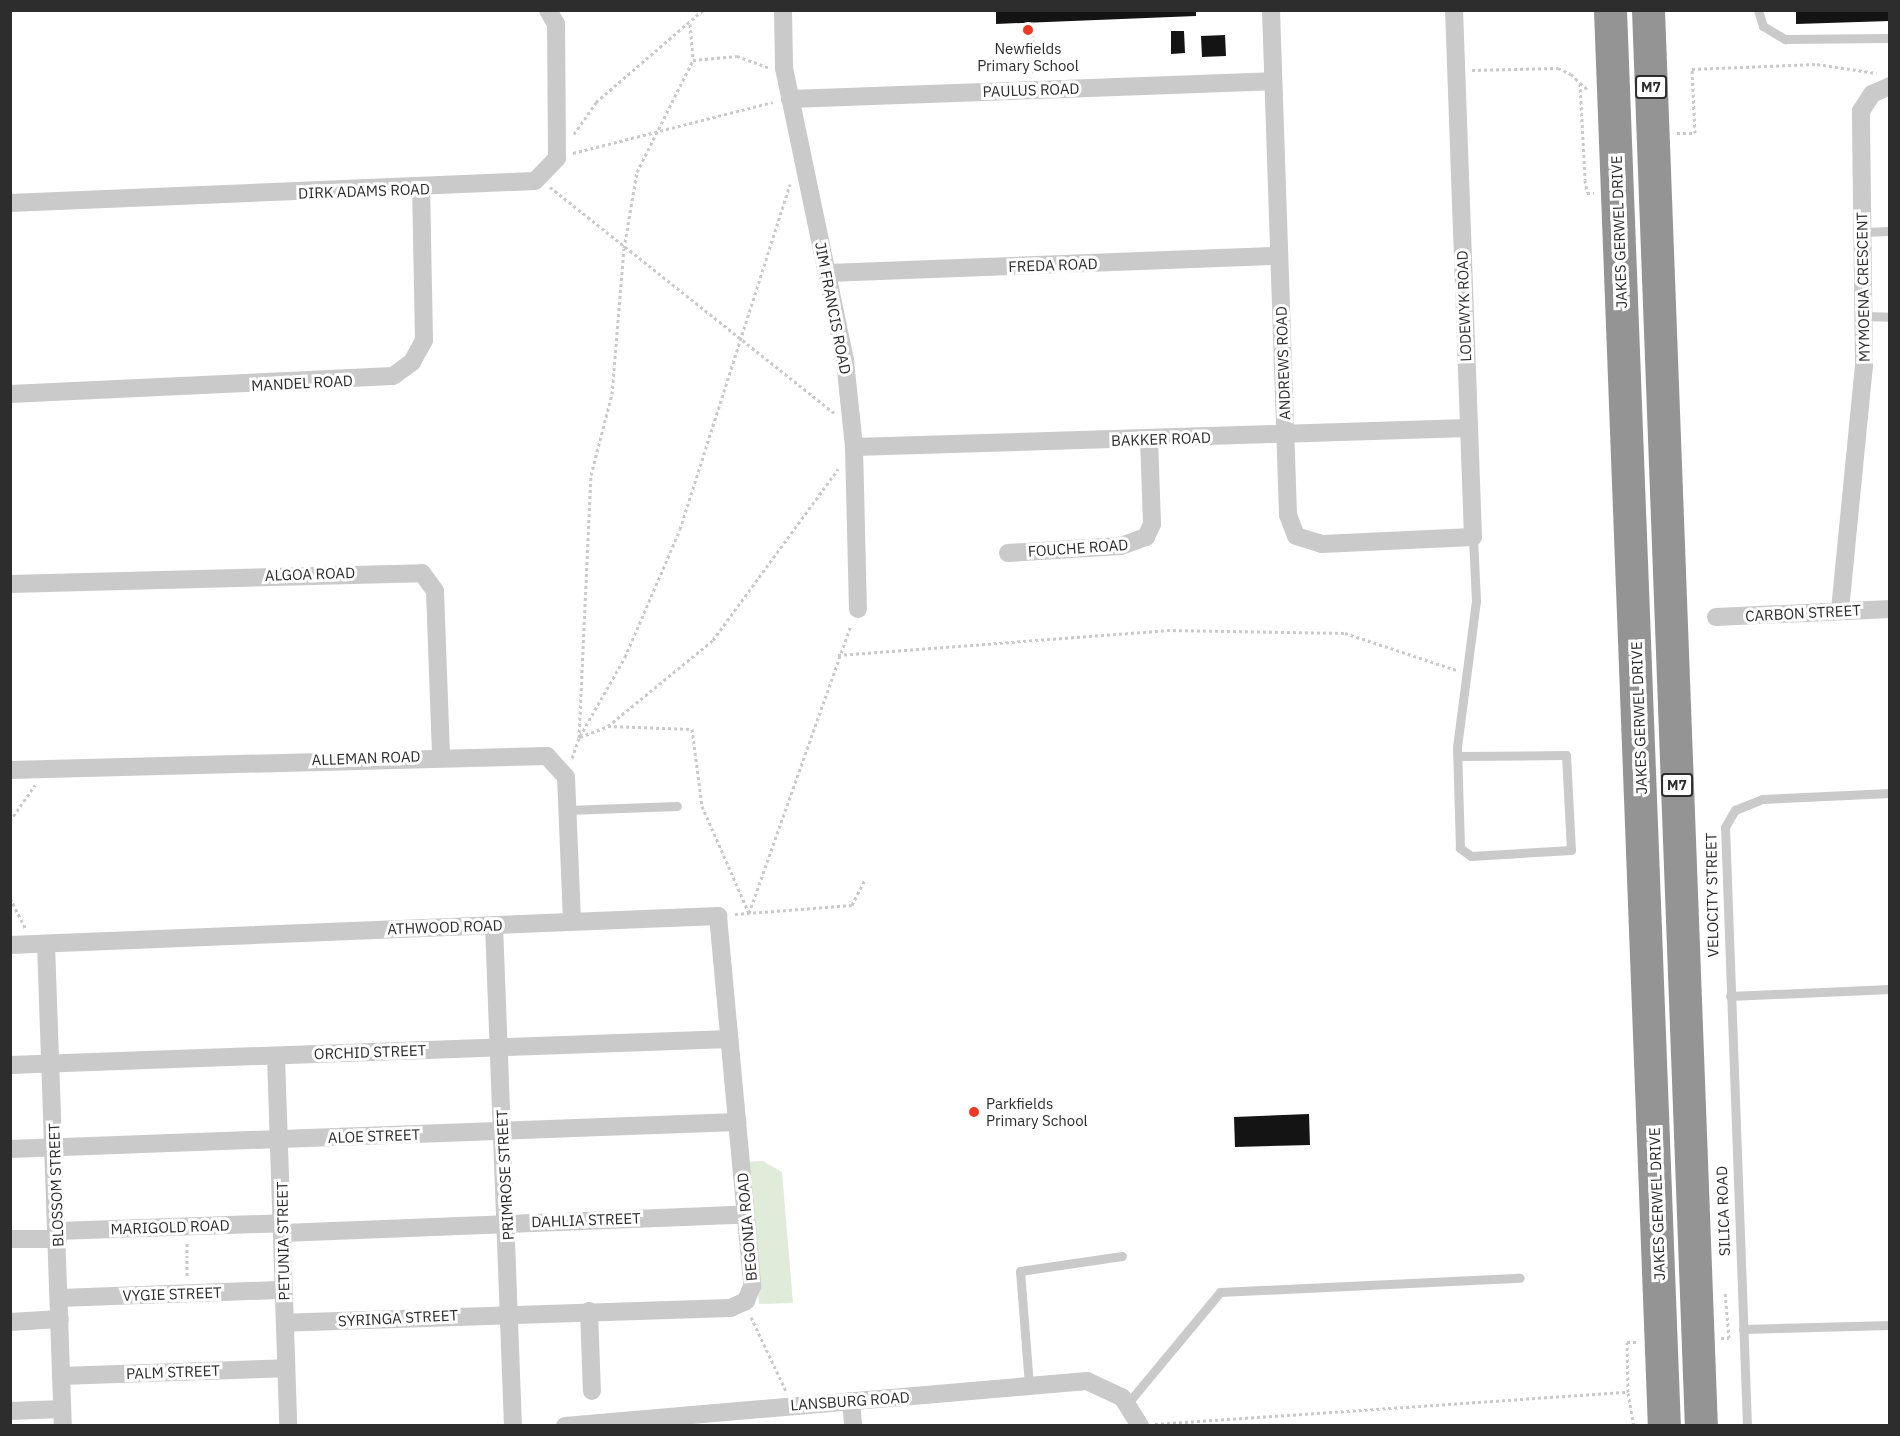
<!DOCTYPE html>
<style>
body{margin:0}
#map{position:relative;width:1900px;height:1436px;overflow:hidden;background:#fff;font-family:"IBM Plex Sans",sans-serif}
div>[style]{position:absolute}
.green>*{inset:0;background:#e0ecd9}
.building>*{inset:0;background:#141414}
.path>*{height:3px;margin-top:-1.5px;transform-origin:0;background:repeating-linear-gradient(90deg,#cacaca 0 3px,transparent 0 6px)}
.lane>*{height:9px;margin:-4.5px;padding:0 4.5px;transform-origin:4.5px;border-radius:4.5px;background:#cacaca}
.street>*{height:18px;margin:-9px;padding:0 9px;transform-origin:9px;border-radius:9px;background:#cacaca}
.highway>*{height:33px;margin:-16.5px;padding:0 16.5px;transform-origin:16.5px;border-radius:16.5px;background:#949494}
.dots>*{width:16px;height:16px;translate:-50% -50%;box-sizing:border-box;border:3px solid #fff;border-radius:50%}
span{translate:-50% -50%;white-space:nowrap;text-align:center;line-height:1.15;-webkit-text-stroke:6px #fff;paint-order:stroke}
.shield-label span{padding:2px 4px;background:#fff;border:2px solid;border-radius:4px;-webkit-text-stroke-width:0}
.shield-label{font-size:14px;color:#2d2d2d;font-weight:700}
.poi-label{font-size:15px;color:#2d2d2d}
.left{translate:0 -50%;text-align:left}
.street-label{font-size:15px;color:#2d2d2d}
.frame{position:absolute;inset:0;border:12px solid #2d2d2d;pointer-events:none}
</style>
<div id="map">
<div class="green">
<i style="clip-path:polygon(763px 1161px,782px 1172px,793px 1303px,759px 1304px,747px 1162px)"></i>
</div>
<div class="building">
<i style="clip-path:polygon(996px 10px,1196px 10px,1196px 16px,996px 24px)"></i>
<i style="clip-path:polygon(1796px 10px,1890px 10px,1890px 21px,1796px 24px)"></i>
<i style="clip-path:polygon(1171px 31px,1184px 31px,1185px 53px,1171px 54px)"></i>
<i style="clip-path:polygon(1225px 35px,1226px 56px,1202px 57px,1201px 36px)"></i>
<i style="clip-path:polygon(1309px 1114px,1310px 1145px,1235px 1147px,1234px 1117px)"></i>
</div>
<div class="path">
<i style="left:1032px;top:22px;width:52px;rotate:87.8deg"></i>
<i style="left:690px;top:24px;width:36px;rotate:85deg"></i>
<i style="left:1472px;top:70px;width:86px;rotate:-1.3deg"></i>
<i style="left:1558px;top:68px;width:14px;rotate:25deg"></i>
<i style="left:1571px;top:74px;width:13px;rotate:45deg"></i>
<i style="left:1580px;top:83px;width:97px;rotate:87deg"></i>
<i style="left:1585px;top:180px;width:13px;rotate:81deg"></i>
<i style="left:1587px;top:193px;width:7px"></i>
<i style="left:1580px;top:83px;width:11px;rotate:41deg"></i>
<i style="left:1677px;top:133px;width:18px"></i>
<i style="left:1695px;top:133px;width:64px;rotate:-92.7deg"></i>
<i style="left:1692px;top:69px;width:125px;rotate:-2.3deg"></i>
<i style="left:1817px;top:64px;width:60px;rotate:8.7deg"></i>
<i style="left:574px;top:134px;width:39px;rotate:-55deg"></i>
<i style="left:596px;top:102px;width:141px;rotate:-40.7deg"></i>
<i style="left:573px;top:153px;width:206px;rotate:-14.3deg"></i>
<i style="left:550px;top:187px;width:363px;rotate:38.5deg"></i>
<i style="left:838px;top:655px;width:330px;rotate:-4.3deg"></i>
<i style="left:1167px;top:630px;width:178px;rotate:1deg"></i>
<i style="left:1345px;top:633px;width:117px;rotate:18.4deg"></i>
<i style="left:608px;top:726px;width:84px;rotate:2deg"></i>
<i style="left:692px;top:729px;width:78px;rotate:82.6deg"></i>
<i style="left:702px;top:806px;width:117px;rotate:66.3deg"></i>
<i style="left:749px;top:913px;width:306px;rotate:-70.5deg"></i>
<i style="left:580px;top:736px;width:91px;rotate:-60.3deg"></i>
<i style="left:625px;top:657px;width:139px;rotate:-66.7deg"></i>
<i style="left:680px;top:529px;width:362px;rotate:-72.3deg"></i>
<i style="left:580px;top:737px;width:30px;rotate:-21deg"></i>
<i style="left:608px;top:726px;width:136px;rotate:-39.3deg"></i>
<i style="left:713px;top:640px;width:212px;rotate:-53.8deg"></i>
<i style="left:572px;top:758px;width:21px;rotate:-71deg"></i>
<i style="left:579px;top:738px;width:263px;rotate:-87.4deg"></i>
<i style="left:591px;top:475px;width:84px;rotate:-75.5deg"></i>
<i style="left:612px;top:394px;width:146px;rotate:-85.3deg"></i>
<i style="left:624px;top:248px;width:77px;rotate:-80.3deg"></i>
<i style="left:637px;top:172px;width:125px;rotate:-63.4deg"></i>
<i style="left:693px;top:60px;width:44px;rotate:-5.2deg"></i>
<i style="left:737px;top:56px;width:33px;rotate:20deg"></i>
<i style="left:10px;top:821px;width:44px;rotate:-55.2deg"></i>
<i style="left:10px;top:898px;width:34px;rotate:63deg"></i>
<i style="left:735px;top:914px;width:117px;rotate:-4.4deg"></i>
<i style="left:852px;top:905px;width:27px;rotate:-63deg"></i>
<i style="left:187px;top:1243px;width:33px;rotate:90deg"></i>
<i style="left:751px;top:1317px;width:82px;rotate:64.7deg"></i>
<i style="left:1721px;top:1338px;width:8px"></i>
<i style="left:1729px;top:1338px;width:47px;rotate:-94.9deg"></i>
<i style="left:1628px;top:1393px;width:34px;rotate:80deg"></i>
<i style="left:1155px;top:1424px;width:474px;rotate:-3.9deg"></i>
<i style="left:1628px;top:1392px;width:50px;rotate:-91.1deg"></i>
<i style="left:1627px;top:1342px;width:9px"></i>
</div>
<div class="lane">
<i style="left:1758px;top:10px;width:17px;rotate:73deg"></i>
<i style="left:1763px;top:26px;width:26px;rotate:31deg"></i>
<i style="left:1785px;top:39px;width:105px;rotate:-0.5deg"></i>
<i style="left:1863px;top:232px;width:27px;rotate:-2deg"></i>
<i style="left:1866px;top:316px;width:24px;rotate:2deg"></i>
<i style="left:1458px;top:756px;width:108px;rotate:-0.5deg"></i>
<i style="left:1566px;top:755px;width:95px;rotate:87deg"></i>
<i style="left:1571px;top:850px;width:100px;rotate:176.6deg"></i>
<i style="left:1471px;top:856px;width:14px;rotate:-144deg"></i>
<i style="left:1460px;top:848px;width:101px;rotate:-91.7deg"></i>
<i style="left:1457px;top:747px;width:147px;rotate:-82.6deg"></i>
<i style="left:1476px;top:601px;width:64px;rotate:-92.7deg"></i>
<i style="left:567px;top:810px;width:110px;rotate:-2.1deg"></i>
<i style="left:1730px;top:996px;width:160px;rotate:-2.5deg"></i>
<i style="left:1743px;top:1329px;width:147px;rotate:-1.6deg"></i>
<i style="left:1029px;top:1385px;width:114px;rotate:-94.5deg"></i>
<i style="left:1020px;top:1271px;width:103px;rotate:-8.4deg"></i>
<i style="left:1128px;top:1403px;width:144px;rotate:-50.3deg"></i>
<i style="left:1220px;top:1292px;width:300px;rotate:-2.7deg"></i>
<i style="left:1747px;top:1426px;width:599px;rotate:-92.1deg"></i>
<i style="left:1725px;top:827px;width:20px;rotate:-60deg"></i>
<i style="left:1735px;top:810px;width:29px;rotate:-22deg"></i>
<i style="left:1762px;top:799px;width:128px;rotate:-2.7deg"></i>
</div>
<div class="street">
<i style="left:783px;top:10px;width:58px;rotate:89deg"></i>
<i style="left:784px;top:68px;width:299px;rotate:78.2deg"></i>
<i style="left:845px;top:361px;width:86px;rotate:84deg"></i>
<i style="left:854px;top:447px;width:162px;rotate:88.6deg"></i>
<i style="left:1271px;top:10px;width:505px;rotate:88.07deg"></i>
<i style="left:1288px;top:515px;width:22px;rotate:69deg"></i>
<i style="left:1296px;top:536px;width:27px;rotate:17deg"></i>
<i style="left:1322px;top:544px;width:151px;rotate:-2.7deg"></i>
<i style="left:1473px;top:537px;width:527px;rotate:-92.06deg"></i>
<i style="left:790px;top:99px;width:482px;rotate:-2.1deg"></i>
<i style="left:10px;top:203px;width:525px;rotate:-2.4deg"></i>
<i style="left:535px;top:181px;width:32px;rotate:-46deg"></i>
<i style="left:557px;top:158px;width:134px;rotate:-90.4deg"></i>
<i style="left:556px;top:24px;width:16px;rotate:-120deg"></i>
<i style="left:828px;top:273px;width:451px;rotate:-2.2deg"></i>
<i style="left:10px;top:394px;width:383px;rotate:-2.7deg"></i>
<i style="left:393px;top:376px;width:24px;rotate:-36deg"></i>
<i style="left:412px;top:362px;width:25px;rotate:-61deg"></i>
<i style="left:424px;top:340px;width:151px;rotate:-91.1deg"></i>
<i style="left:854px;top:447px;width:614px;rotate:-1.77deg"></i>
<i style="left:1008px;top:553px;width:113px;rotate:-3.5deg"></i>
<i style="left:1121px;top:546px;width:27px;rotate:-20deg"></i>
<i style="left:1146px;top:537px;width:14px;rotate:-65deg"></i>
<i style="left:1152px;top:524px;width:84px;rotate:-92deg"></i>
<i style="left:10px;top:584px;width:412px;rotate:-1.5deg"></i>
<i style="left:422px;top:573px;width:22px;rotate:54deg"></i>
<i style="left:435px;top:591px;width:165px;rotate:87.9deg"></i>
<i style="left:1840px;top:610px;width:245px;rotate:-84.4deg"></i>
<i style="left:1864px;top:366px;width:255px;rotate:-90.7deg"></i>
<i style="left:1861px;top:111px;width:20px;rotate:-57deg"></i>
<i style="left:1872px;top:94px;width:20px;rotate:-24deg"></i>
<i style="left:1716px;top:617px;width:174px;rotate:-2.6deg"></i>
<i style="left:10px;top:770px;width:537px;rotate:-1.49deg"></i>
<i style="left:547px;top:756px;width:28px;rotate:48deg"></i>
<i style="left:566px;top:777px;width:144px;rotate:87.6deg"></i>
<i style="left:494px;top:925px;width:501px;rotate:87.83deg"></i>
<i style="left:46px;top:944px;width:482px;rotate:88deg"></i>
<i style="left:10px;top:945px;width:709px;rotate:-2.35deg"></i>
<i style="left:718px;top:916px;width:372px;rotate:84.7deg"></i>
<i style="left:752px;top:1286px;width:16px;rotate:112deg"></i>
<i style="left:746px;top:1301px;width:17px;rotate:156deg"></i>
<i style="left:730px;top:1308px;width:445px;rotate:178.1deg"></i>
<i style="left:276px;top:1056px;width:370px;rotate:88.1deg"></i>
<i style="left:10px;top:1065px;width:720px;rotate:-2.07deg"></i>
<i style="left:10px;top:1149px;width:728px;rotate:-2.13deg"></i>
<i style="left:58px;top:1231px;width:224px;rotate:-2deg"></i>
<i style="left:283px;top:1233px;width:463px;rotate:-2.3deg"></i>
<i style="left:10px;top:1239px;width:48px"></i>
<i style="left:60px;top:1298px;width:223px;rotate:-2.1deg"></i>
<i style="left:589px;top:1311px;width:80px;rotate:87.9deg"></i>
<i style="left:10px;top:1322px;width:50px;rotate:-3.4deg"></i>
<i style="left:61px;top:1376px;width:224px;rotate:-2deg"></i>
<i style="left:851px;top:1401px;width:25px;rotate:85deg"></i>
<i style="left:10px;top:1411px;width:52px;rotate:-2.2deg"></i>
<i style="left:565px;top:1426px;width:524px;rotate:-4.93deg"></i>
<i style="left:1087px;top:1381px;width:38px;rotate:25deg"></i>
<i style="left:1122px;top:1397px;width:34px;rotate:58deg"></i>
</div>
<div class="highway">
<i style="left:1610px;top:10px;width:1417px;rotate:87.82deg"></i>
<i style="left:1648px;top:10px;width:1417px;rotate:87.86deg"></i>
</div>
<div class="dots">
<i style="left:1028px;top:30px;background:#ef3824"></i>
<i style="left:974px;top:1112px;background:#ef3824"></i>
</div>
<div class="shield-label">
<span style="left:1651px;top:87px">M7</span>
<span style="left:1677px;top:785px">M7</span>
</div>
<div class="poi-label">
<span style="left:1028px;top:57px">Newfields<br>Primary School</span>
<span class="left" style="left:986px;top:1112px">Parkfields<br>Primary School</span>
</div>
<div class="street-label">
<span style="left:1031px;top:90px;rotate:-2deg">PAULUS ROAD</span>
<span style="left:364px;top:191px;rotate:-2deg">DIRK ADAMS ROAD</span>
<span style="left:1619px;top:232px;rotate:-92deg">JAKES GERWEL DRIVE</span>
<span style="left:1053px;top:265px;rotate:-2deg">FREDA ROAD</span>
<span style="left:1863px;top:287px;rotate:-91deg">MYMOENA CRESCENT</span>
<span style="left:1464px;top:306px;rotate:-92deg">LODEWYK ROAD</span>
<span style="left:833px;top:308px;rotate:79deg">JIM FRANCIS ROAD</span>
<span style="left:1283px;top:363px;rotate:-92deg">ANDREWS ROAD</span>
<span style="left:302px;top:383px;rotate:-3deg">MANDEL ROAD</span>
<span style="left:1161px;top:439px;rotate:-2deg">BAKKER ROAD</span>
<span style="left:1078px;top:548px;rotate:-4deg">FOUCHE ROAD</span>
<span style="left:310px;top:574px;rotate:-2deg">ALGOA ROAD</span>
<span style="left:1803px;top:613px;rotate:-3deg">CARBON STREET</span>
<span style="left:1639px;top:718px;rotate:-92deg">JAKES GERWEL DRIVE</span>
<span style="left:366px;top:758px;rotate:-2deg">ALLEMAN ROAD</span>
<span style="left:1712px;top:895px;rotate:-91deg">VELOCITY STREET</span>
<span style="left:445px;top:927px;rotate:-2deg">ATHWOOD ROAD</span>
<span style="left:370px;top:1052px;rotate:-2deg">ORCHID STREET</span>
<span style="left:374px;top:1136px;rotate:-2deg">ALOE STREET</span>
<span style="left:505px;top:1175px;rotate:-93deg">PRIMROSE STREET</span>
<span style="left:56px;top:1185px;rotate:-92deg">BLOSSOM STREET</span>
<span style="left:1657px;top:1204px;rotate:-92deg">JAKES GERWEL DRIVE</span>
<span style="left:1723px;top:1211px;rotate:-92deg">SILICA ROAD</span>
<span style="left:586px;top:1220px;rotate:-2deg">DAHLIA STREET</span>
<span style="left:170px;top:1227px;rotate:-2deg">MARIGOLD ROAD</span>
<span style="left:747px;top:1227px;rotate:-95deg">BEGONIA ROAD</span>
<span style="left:283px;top:1241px;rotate:-91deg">PETUNIA STREET</span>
<span style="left:172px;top:1294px;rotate:-2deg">VYGIE STREET</span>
<span style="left:398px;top:1318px;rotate:-3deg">SYRINGA STREET</span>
<span style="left:173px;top:1372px;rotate:-2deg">PALM STREET</span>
<span style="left:850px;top:1401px;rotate:-4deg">LANSBURG ROAD</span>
</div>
<div class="frame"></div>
</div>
